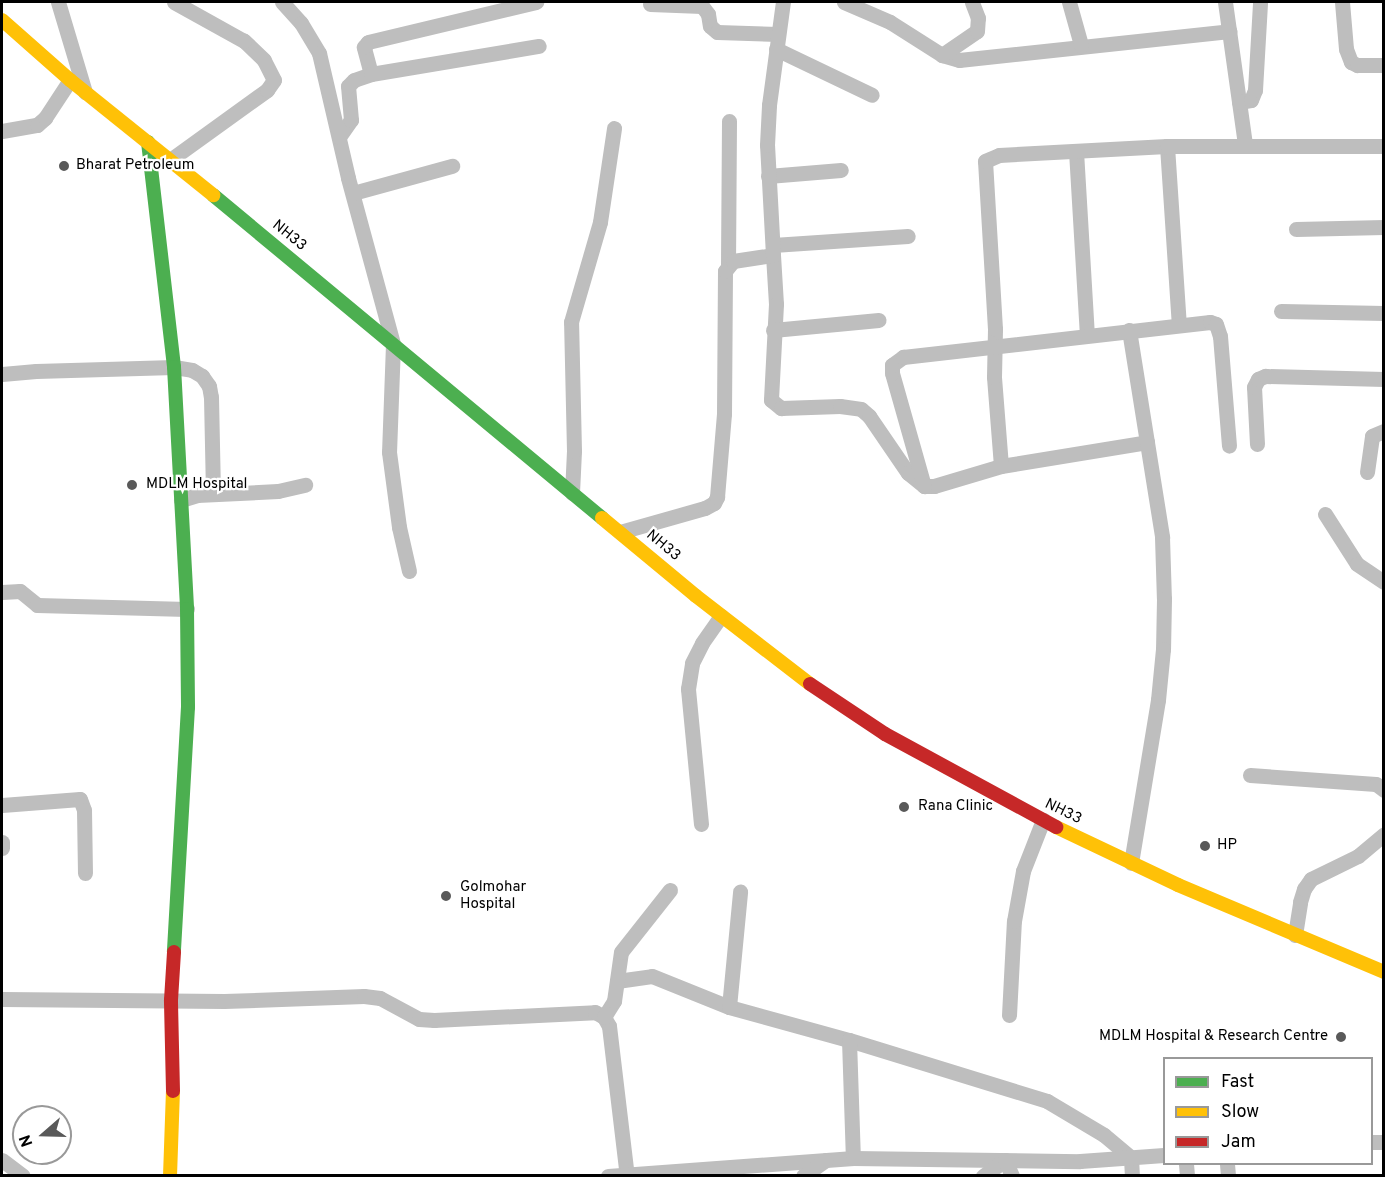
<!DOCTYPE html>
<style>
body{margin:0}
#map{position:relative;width:1385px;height:1177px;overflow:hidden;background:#fff;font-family:Overpass,sans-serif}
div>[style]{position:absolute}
.street>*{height:15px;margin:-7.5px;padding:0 7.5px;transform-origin:7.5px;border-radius:7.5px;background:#bebebe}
.fast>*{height:14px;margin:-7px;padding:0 7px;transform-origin:7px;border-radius:7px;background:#4caf50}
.slow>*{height:14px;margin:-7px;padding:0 7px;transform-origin:7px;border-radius:7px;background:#ffc107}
.jam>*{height:14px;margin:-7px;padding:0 7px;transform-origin:7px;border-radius:7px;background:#c62828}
.dots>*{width:16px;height:16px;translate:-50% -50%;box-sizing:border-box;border:3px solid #fff;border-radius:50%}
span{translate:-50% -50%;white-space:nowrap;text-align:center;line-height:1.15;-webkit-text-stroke:4.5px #fff;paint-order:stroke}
.poi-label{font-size:15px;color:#000}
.left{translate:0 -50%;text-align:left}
.right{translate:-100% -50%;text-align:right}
.street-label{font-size:15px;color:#000}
.frame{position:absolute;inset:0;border:3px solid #000;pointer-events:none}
.legend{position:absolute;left:1163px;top:1057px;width:210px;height:108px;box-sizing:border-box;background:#fff;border:2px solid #999;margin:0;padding:8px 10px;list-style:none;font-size:18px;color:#000}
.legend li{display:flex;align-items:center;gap:12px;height:30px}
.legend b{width:30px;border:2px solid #999}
.north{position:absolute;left:12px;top:1105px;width:60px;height:60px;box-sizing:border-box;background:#fff;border:2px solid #999;border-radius:50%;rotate:250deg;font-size:16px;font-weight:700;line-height:24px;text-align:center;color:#000}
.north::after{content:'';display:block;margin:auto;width:21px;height:27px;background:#595959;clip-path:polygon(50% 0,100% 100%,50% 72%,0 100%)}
</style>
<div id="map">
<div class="street">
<i style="left:58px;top:2px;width:94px;rotate:73.3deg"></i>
<i style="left:282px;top:2px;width:28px;rotate:48deg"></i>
<i style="left:301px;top:23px;width:35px;rotate:59deg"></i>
<i style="left:319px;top:53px;width:128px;rotate:76.9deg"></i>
<i style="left:348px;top:178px;width:172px;rotate:74.8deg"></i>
<i style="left:393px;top:344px;width:108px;rotate:92.1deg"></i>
<i style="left:389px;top:452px;width:76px;rotate:82.4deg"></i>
<i style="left:399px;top:527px;width:45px;rotate:77.2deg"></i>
<i style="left:844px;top:2px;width:50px;rotate:23.5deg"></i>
<i style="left:890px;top:22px;width:62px;rotate:32.4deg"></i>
<i style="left:942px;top:55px;width:18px;rotate:16deg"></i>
<i style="left:959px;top:60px;width:272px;rotate:-6.1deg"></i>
<i style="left:1069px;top:2px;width:45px;rotate:74.4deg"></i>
<i style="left:1225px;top:2px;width:143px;rotate:82deg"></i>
<i style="left:1342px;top:2px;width:47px;rotate:85.1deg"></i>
<i style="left:1346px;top:49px;width:14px;rotate:69deg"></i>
<i style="left:1351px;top:62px;width:7px;rotate:27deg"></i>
<i style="left:1357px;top:65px;width:27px"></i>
<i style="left:650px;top:4px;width:52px;rotate:2.2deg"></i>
<i style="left:702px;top:6px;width:10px;rotate:53deg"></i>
<i style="left:708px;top:14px;width:12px;rotate:81deg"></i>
<i style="left:710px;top:26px;width:9px;rotate:41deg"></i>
<i style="left:717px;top:32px;width:61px;rotate:1.9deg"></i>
<i style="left:776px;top:49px;width:106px;rotate:25.6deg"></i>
<i style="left:942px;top:55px;width:42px;rotate:-34.4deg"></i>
<i style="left:977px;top:31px;width:13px;rotate:-86deg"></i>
<i style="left:978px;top:18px;width:17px;rotate:-111deg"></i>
<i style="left:371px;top:74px;width:28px;rotate:-105deg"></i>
<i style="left:364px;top:47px;width:6px;rotate:-51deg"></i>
<i style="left:368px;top:42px;width:173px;rotate:-13.4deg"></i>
<i style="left:1239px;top:102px;width:12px;rotate:-9deg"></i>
<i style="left:1251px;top:100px;width:11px;rotate:-68deg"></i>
<i style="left:1255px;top:90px;width:88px;rotate:-86.7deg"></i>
<i style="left:2px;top:131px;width:36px;rotate:-10deg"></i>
<i style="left:37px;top:125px;width:11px;rotate:-41deg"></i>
<i style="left:45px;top:118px;width:45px;rotate:-56.7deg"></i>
<i style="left:339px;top:137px;width:21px;rotate:-55deg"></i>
<i style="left:351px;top:120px;width:34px;rotate:-95deg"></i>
<i style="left:348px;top:86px;width:8px;rotate:-45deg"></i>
<i style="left:354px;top:80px;width:18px;rotate:-19deg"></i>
<i style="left:371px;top:74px;width:170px;rotate:-9.5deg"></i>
<i style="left:1167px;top:146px;width:179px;rotate:86.2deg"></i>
<i style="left:1076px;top:151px;width:183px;rotate:86.6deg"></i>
<i style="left:170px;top:160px;width:120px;rotate:-35.8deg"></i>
<i style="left:267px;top:90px;width:12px;rotate:-55deg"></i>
<i style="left:274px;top:80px;width:22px;rotate:-117deg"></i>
<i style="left:264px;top:60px;width:28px;rotate:-136deg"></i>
<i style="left:244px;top:41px;width:80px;rotate:-150.9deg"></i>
<i style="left:768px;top:176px;width:73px;rotate:-4.7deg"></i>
<i style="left:353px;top:193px;width:103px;rotate:-15.3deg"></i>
<i style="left:1296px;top:229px;width:88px;rotate:-1.3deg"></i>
<i style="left:773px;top:245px;width:135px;rotate:-3.8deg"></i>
<i style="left:773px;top:255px;width:49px;rotate:86.5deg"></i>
<i style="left:776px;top:304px;width:96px;rotate:93deg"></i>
<i style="left:771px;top:400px;width:13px;rotate:39deg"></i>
<i style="left:781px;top:408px;width:59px;rotate:-1.9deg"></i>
<i style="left:840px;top:406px;width:21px;rotate:8deg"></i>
<i style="left:861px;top:409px;width:11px;rotate:41deg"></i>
<i style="left:869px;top:416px;width:69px;rotate:55.6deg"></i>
<i style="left:908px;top:473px;width:21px;rotate:39deg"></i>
<i style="left:924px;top:486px;width:10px"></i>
<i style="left:934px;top:486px;width:70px;rotate:-16.6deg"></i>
<i style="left:1001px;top:466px;width:148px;rotate:-9.3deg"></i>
<i style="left:728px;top:265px;width:144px;rotate:-89.6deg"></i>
<i style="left:1281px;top:311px;width:103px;rotate:1.1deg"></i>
<i style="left:773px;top:330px;width:106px;rotate:-5.4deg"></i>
<i style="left:1129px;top:330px;width:210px;rotate:80.9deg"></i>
<i style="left:1162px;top:537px;width:62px;rotate:88.2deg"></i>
<i style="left:1164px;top:599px;width:50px;rotate:91.1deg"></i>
<i style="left:1163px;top:649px;width:51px;rotate:95.6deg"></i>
<i style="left:1158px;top:700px;width:165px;rotate:99.4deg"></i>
<i style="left:2px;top:374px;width:34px;rotate:-5deg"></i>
<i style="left:36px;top:371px;width:138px;rotate:-1.7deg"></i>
<i style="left:174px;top:367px;width:18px;rotate:9deg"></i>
<i style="left:192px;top:370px;width:12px;rotate:31deg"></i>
<i style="left:202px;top:376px;width:12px;rotate:55deg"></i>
<i style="left:209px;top:386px;width:11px;rotate:80deg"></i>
<i style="left:211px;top:397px;width:96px;rotate:88.8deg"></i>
<i style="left:1257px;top:444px;width:57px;rotate:-93deg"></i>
<i style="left:1254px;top:387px;width:9px;rotate:-63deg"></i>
<i style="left:1258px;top:379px;width:8px;rotate:-23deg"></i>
<i style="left:1265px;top:376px;width:119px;rotate:1.4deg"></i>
<i style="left:1001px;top:466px;width:89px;rotate:-94.5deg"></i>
<i style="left:994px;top:377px;width:48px;rotate:-88.8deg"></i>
<i style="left:995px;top:329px;width:168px;rotate:-93.4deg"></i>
<i style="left:985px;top:161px;width:15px;rotate:-23deg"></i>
<i style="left:999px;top:155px;width:168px;rotate:-3.1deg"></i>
<i style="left:1167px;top:146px;width:217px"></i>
<i style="left:1367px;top:472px;width:36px;rotate:-82deg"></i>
<i style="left:1372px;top:436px;width:13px;rotate:-23deg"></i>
<i style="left:924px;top:486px;width:117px;rotate:-105.8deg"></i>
<i style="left:892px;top:373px;width:8px;rotate:-90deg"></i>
<i style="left:892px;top:365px;width:14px;rotate:-36deg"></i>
<i style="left:903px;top:357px;width:309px;rotate:-6.5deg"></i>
<i style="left:1210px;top:322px;width:6px;rotate:18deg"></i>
<i style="left:1216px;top:324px;width:13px;rotate:72deg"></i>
<i style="left:1220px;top:336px;width:110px;rotate:85.3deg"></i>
<i style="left:572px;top:493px;width:42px;rotate:-87.3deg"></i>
<i style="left:574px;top:451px;width:129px;rotate:-91.3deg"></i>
<i style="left:571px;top:322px;width:104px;rotate:-73.8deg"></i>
<i style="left:600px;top:222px;width:95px;rotate:-81.5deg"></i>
<i style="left:181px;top:500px;width:17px;rotate:-17deg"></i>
<i style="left:197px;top:495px;width:81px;rotate:-2.8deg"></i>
<i style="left:278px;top:491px;width:28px;rotate:-13deg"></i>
<i style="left:1325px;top:514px;width:59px;rotate:57.4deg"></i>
<i style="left:1357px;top:564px;width:32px;rotate:34deg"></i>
<i style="left:620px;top:532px;width:88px;rotate:-15.8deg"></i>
<i style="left:705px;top:508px;width:10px;rotate:-29deg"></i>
<i style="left:714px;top:503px;width:7px;rotate:-63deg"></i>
<i style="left:717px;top:497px;width:83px;rotate:-85.2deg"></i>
<i style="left:724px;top:414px;width:143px;rotate:-89.6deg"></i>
<i style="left:725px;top:271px;width:13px;rotate:-51deg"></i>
<i style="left:733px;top:261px;width:40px;rotate:-8.5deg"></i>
<i style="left:773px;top:255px;width:110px;rotate:-93.1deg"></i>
<i style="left:767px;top:145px;width:40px;rotate:-87.1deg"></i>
<i style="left:769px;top:105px;width:104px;rotate:-82.3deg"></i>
<i style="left:2px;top:592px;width:18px;rotate:-3deg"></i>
<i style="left:20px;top:591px;width:22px;rotate:39deg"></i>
<i style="left:37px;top:605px;width:150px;rotate:1.5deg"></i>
<i style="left:1250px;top:775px;width:126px;rotate:4.1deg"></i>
<i style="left:1376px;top:784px;width:10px;rotate:37deg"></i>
<i style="left:2px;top:805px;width:78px;rotate:-4.4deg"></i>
<i style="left:80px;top:799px;width:12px;rotate:70deg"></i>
<i style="left:84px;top:810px;width:63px;rotate:89.1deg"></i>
<i style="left:701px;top:824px;width:136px;rotate:-95.5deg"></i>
<i style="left:688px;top:689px;width:26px;rotate:-81deg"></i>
<i style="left:692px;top:663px;width:22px;rotate:-63deg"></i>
<i style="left:702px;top:643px;width:33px;rotate:-55deg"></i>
<i style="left:2px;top:842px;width:6px;rotate:90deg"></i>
<i style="left:1295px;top:935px;width:33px;rotate:-81deg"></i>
<i style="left:1300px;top:902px;width:14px;rotate:-73deg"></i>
<i style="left:1304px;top:889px;width:12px;rotate:-55deg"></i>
<i style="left:1311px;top:879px;width:52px;rotate:-26.1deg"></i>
<i style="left:1358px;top:856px;width:34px;rotate:-40deg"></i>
<i style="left:617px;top:981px;width:35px;rotate:-8deg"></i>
<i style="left:652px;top:976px;width:83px;rotate:21.9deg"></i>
<i style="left:729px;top:1007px;width:124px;rotate:15.4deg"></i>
<i style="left:849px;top:1040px;width:207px;rotate:17.1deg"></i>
<i style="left:1047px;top:1101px;width:66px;rotate:30.8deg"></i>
<i style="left:1104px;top:1135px;width:35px;rotate:40deg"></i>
<i style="left:1131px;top:1158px;width:18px;rotate:87deg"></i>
<i style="left:2px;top:999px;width:222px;rotate:0.5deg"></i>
<i style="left:224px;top:1001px;width:140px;rotate:-2deg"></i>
<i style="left:364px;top:996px;width:16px;rotate:7deg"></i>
<i style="left:380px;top:998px;width:44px;rotate:28.3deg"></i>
<i style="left:419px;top:1019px;width:15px;rotate:4deg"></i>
<i style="left:434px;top:1020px;width:161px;rotate:-2.8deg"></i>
<i style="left:595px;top:1012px;width:10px;rotate:29deg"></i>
<i style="left:604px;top:1017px;width:10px;rotate:61deg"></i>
<i style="left:609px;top:1026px;width:151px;rotate:83.2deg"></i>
<i style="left:729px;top:1007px;width:116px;rotate:-84.5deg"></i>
<i style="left:1009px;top:1015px;width:94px;rotate:-87deg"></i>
<i style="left:1014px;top:921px;width:51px;rotate:-79.8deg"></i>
<i style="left:1023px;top:871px;width:55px;rotate:-68.6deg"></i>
<i style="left:604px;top:1017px;width:19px;rotate:-58deg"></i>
<i style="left:614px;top:1001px;width:49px;rotate:-81.9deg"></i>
<i style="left:621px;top:952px;width:79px;rotate:-51.7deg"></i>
<i style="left:849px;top:1040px;width:118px;rotate:88.1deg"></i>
<i style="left:1372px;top:1142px;width:12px"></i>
<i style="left:2px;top:1160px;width:26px;rotate:37deg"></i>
<i style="left:1186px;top:1164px;width:12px;rotate:85deg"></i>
<i style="left:1227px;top:1164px;width:12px;rotate:85deg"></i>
<i style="left:608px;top:1176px;width:246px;rotate:-4.2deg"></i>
<i style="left:853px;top:1158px;width:227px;rotate:0.8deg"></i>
<i style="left:1080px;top:1161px;width:84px;rotate:-4.1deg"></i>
<i style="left:803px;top:1176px;width:28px;rotate:-35deg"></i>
<i style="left:983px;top:1176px;width:27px;rotate:-36deg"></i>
<i style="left:1005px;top:1160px;width:17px;rotate:66deg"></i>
</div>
<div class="fast">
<i style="left:148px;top:142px;width:226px;rotate:83.4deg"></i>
<i style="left:174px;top:367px;width:242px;rotate:86.9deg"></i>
<i style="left:187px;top:609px;width:98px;rotate:89.4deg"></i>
<i style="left:188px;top:707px;width:245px;rotate:93.3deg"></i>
<i style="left:213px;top:195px;width:506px;rotate:39.7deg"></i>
</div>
<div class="slow">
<i style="left:2px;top:20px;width:91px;rotate:41.4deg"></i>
<i style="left:70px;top:80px;width:184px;rotate:38.8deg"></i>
<i style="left:602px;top:518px;width:122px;rotate:39.7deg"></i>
<i style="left:696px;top:596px;width:144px;rotate:37.7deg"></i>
<i style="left:1056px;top:827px;width:135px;rotate:25.4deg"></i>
<i style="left:1178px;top:885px;width:224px;rotate:22.9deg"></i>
<i style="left:170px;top:1176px;width:85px;rotate:-88deg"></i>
</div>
<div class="jam">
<i style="left:810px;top:684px;width:90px;rotate:33.7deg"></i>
<i style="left:885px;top:734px;width:195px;rotate:28.5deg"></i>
<i style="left:173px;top:1091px;width:91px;rotate:-91.3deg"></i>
<i style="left:171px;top:1000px;width:48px;rotate:-86.4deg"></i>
</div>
<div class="dots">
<i style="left:64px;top:166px;background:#595959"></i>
<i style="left:132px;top:485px;background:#595959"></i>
<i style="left:904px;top:807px;background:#595959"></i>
<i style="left:1205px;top:846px;background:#595959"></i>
<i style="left:446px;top:896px;background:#595959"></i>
<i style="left:1341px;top:1037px;background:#595959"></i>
</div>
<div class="poi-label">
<span class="left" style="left:76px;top:166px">Bharat Petroleum</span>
<span class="left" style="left:146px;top:485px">MDLM Hospital</span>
<span class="left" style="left:918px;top:807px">Rana Clinic</span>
<span class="left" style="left:1217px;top:846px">HP</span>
<span class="left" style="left:460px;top:896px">Golmohar<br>Hospital</span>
<span class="right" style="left:1328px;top:1037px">MDLM Hospital &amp; Research Centre</span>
</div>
<div class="street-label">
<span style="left:289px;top:236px;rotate:39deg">NH33</span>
<span style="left:663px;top:546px;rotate:40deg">NH33</span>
<span style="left:1063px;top:812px;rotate:26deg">NH33</span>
</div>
<div class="frame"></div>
<ul class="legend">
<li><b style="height:8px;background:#4caf50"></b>Fast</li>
<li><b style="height:8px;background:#ffc107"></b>Slow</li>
<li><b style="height:8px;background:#c62828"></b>Jam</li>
</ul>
<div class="north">N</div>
</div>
